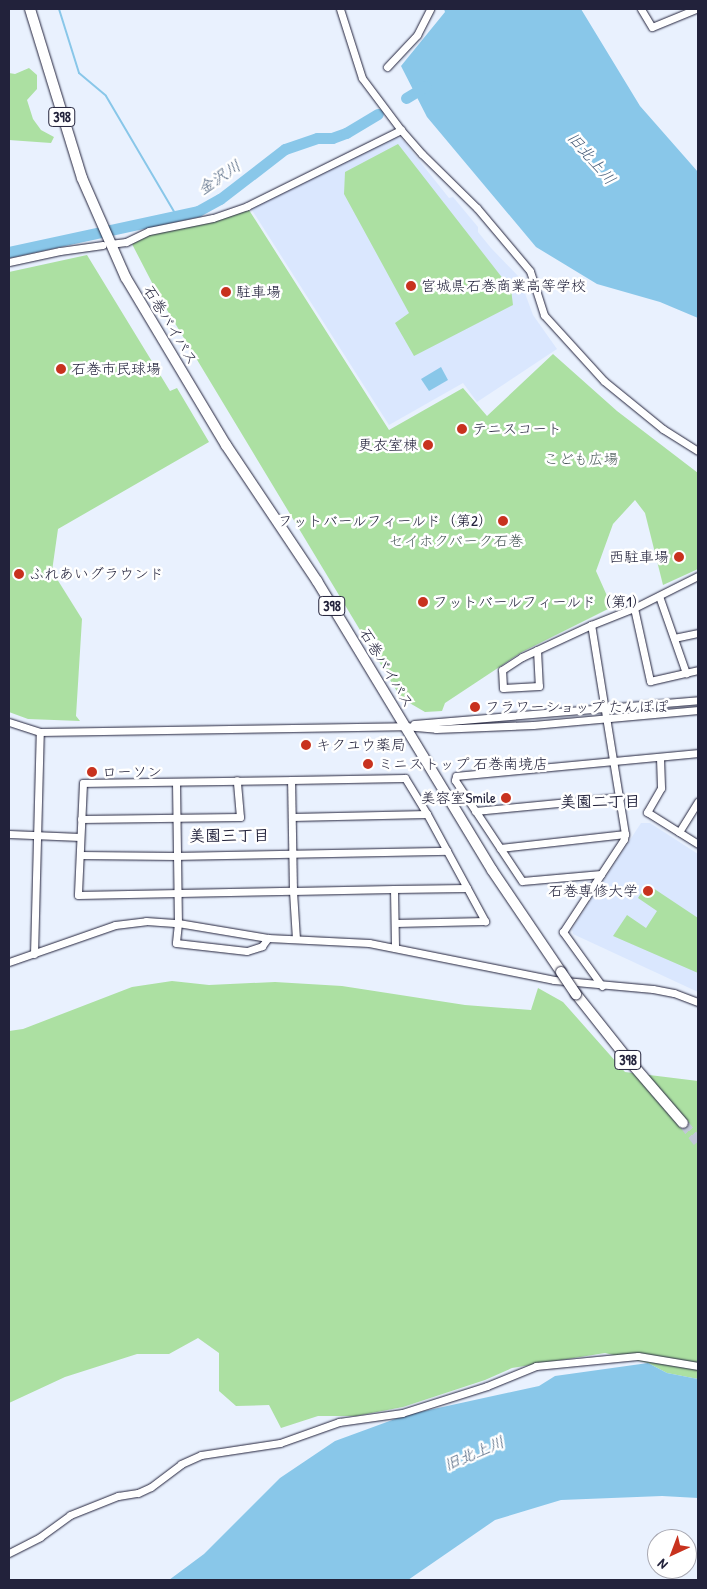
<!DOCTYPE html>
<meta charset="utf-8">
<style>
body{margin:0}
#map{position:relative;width:707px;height:1589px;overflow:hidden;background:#e9f1fe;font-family:"Patrick Hand","Klee One",sans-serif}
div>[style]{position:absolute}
.built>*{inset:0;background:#dae7fe}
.green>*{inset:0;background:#ace0a2}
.water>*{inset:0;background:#89c7e9}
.stream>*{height:2px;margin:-1px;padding:0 1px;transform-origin:1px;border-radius:1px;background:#89c7e9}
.river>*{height:11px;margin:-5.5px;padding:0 5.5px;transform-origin:5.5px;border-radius:5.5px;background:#89c7e9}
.highway-tunnel>*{height:10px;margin-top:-5px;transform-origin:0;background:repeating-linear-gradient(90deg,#c1c8d7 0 10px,transparent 0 15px)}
.roads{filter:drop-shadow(0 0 1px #22223b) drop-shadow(0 0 1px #22223b)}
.minor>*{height:7px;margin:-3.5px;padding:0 3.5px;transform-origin:3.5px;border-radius:3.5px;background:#fff}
.highway>*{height:10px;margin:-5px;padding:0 5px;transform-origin:5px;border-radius:5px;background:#fff}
.bridges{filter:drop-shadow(0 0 1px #22223b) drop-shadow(0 0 1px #22223b)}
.highway-bridge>*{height:10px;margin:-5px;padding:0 5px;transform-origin:5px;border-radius:5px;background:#fff}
.dots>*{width:14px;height:14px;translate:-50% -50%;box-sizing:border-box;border:2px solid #fff;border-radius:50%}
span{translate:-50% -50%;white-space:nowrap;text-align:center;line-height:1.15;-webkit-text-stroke:5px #fff;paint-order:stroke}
.shield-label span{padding:1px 4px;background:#fff;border:1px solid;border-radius:4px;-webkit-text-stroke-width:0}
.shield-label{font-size:14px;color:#22223b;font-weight:700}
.poi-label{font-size:15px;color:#22223b}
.left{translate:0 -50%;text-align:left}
.right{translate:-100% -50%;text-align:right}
.street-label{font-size:15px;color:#22223b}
.park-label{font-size:15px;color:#4b5b5a}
.water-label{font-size:16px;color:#465c78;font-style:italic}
.neighbourhood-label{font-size:16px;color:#22223b;font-weight:700}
.frame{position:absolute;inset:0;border:10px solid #22223b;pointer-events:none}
.north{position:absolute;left:647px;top:1529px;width:50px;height:50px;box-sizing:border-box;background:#fff;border:1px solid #a7a7b1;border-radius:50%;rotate:223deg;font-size:14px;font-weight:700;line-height:20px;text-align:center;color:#22223b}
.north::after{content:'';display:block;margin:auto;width:18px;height:22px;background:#c8321e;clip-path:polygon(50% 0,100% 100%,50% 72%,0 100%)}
</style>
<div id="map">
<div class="built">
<i style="clip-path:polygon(397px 137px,402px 139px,449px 198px,453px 197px,478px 227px,478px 232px,491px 248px,519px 277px,533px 315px,557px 349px,477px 402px,463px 383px,389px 425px,250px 207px)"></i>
<i style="clip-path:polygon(641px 823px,650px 823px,698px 854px,698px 992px,573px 934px,572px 929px)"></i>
</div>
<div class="green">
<i style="clip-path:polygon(29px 68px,37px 75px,37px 89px,27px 100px,33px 119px,41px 130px,54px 137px,51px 143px,9px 140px,9px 73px,15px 74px)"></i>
<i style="clip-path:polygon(398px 144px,511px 289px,513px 305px,414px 356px,395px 323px,409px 313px,344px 194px,345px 172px)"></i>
<i style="clip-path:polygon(249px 210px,389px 430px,463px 388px,487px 416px,553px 354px,617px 411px,698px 473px,698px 569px,663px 585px,645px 513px,635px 500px,613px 524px,596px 571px,612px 607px,522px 652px,445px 703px,442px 711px,425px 712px,401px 698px,161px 300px,132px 244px,150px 235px)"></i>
<i style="clip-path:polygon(87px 255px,170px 391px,177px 388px,209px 442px,58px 529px,52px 571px,82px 619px,76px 716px,80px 721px,28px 719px,9px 712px,9px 272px)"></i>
<i style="clip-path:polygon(647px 884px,698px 918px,698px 973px,613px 936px,627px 915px,646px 928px,657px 911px,638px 898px)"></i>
<i style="clip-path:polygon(172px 981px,209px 985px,275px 982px,342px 986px,465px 1005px,531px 1010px,538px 988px,563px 1002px,625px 1072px,698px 1081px,698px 1379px,667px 1373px,648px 1363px,605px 1353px,512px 1368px,485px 1380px,403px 1407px,356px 1416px,318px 1416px,281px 1428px,269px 1405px,236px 1406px,219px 1391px,219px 1353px,198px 1338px,169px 1354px,137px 1354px,65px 1377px,9px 1403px,9px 1031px,23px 1029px,132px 987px)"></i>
</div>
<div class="water">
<i style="clip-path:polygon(444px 9px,581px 9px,640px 106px,698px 172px,698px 318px,660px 302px,597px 284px,536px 247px,427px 117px,401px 66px,445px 12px)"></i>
<i style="clip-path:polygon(441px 367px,448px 380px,429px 391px,421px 379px)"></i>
<i style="clip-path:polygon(648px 1363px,667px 1373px,698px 1379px,698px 1498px,662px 1496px,561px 1500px,495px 1520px,408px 1580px,169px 1580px,204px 1554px,280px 1478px,335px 1441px,406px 1415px,539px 1386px,555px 1376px)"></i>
</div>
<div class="stream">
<i style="left:59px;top:9px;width:67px;rotate:72.6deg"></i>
<i style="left:79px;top:73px;width:35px;rotate:40deg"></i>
<i style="left:106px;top:96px;width:138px;rotate:59.5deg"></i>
</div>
<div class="river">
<i style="left:406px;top:98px;width:23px;rotate:-31deg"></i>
<i style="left:9px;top:252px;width:193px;rotate:-12.2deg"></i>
<i style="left:198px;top:211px;width:25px;rotate:-29deg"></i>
<i style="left:220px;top:199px;width:82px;rotate:-37.6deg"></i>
<i style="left:285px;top:149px;width:34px;rotate:-19deg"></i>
<i style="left:317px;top:138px;width:15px"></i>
<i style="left:332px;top:138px;width:15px;rotate:-20deg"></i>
<i style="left:346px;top:133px;width:37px;rotate:-31deg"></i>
</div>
<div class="highway-tunnel">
<i style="left:683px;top:1123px;width:24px;rotate:52deg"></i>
</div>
<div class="roads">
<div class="minor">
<i style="left:340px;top:9px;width:72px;rotate:72.3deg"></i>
<i style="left:362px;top:78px;width:65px;rotate:53.1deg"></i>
<i style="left:401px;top:130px;width:32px;rotate:49deg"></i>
<i style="left:422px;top:154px;width:77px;rotate:44.5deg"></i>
<i style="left:477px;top:208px;width:82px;rotate:49.9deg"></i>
<i style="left:530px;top:271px;width:46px;rotate:72.3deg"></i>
<i style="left:544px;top:315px;width:89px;rotate:47.7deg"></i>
<i style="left:604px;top:381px;width:76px;rotate:39.1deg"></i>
<i style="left:663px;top:429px;width:41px;rotate:32.2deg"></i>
<i style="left:641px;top:9px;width:21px;rotate:59deg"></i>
<i style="left:652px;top:27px;width:48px;rotate:-22.2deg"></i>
<i style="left:387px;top:67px;width:44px;rotate:-46.8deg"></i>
<i style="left:417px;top:35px;width:29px;rotate:-63deg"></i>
<i style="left:110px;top:244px;width:16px;rotate:-7deg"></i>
<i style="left:126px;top:242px;width:25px;rotate:-26deg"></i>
<i style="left:149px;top:231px;width:65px;rotate:-11.5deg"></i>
<i style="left:213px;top:218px;width:36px;rotate:-19deg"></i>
<i style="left:247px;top:206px;width:172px;rotate:-26.3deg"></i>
<i style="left:9px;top:262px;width:52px;rotate:-12.2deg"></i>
<i style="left:60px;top:251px;width:43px;rotate:-7.9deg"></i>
<i style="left:659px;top:596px;width:82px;rotate:70.7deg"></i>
<i style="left:634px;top:608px;width:75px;rotate:77.6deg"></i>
<i style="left:650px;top:681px;width:49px;rotate:-12.9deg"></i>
<i style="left:674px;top:638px;width:25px;rotate:-12deg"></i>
<i style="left:537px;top:650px;width:36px;rotate:87deg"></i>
<i style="left:539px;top:686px;width:36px;rotate:177deg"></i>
<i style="left:503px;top:688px;width:18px;rotate:-93deg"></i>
<i style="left:502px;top:670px;width:24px;rotate:-33deg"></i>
<i style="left:522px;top:657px;width:76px;rotate:-24.9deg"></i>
<i style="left:9px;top:722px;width:33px;rotate:18deg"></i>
<i style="left:40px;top:732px;width:364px;rotate:-0.9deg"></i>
<i style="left:404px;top:726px;width:32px;rotate:5deg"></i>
<i style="left:436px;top:729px;width:97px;rotate:-2.4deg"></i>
<i style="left:533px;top:725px;width:166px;rotate:-5.2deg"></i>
<i style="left:414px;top:724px;width:285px;rotate:-4.8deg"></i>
<i style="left:660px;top:758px;width:30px;rotate:88deg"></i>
<i style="left:661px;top:788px;width:28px;rotate:120deg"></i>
<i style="left:647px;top:812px;width:60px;rotate:32.1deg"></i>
<i style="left:291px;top:780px;width:114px;rotate:-1deg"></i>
<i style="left:405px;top:778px;width:42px;rotate:58.6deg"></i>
<i style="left:176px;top:782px;width:141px;rotate:89.2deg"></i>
<i style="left:178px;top:923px;width:20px;rotate:96deg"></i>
<i style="left:176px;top:943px;width:71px;rotate:6.4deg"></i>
<i style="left:247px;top:951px;width:16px;rotate:-18deg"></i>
<i style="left:262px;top:946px;width:10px;rotate:-53deg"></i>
<i style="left:475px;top:811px;width:146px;rotate:-5.5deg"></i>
<i style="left:292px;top:817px;width:135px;rotate:-1.3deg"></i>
<i style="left:427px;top:814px;width:42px;rotate:61.6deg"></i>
<i style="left:81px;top:819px;width:159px;rotate:-0.7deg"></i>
<i style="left:240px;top:817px;width:37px;rotate:-95deg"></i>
<i style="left:679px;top:832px;width:36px;rotate:-58deg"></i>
<i style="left:9px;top:834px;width:71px;rotate:2.4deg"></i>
<i style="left:500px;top:848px;width:126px;rotate:-6.4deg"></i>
<i style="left:80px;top:855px;width:97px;rotate:0.6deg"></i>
<i style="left:177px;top:856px;width:270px;rotate:-1.1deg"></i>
<i style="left:447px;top:851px;width:80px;rotate:61.5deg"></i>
<i style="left:485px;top:921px;width:90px;rotate:178.7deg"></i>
<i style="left:601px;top:874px;width:79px;rotate:174.9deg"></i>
<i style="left:522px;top:881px;width:121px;rotate:-123.6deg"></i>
<i style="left:455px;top:780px;width:4px;rotate:-76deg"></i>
<i style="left:456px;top:776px;width:243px;rotate:-5.4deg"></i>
<i style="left:394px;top:889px;width:73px;rotate:-0.8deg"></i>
<i style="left:296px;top:939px;width:48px;rotate:-93.6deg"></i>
<i style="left:293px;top:891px;width:111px;rotate:-91deg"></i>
<i style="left:291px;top:780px;width:208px;rotate:179.2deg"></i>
<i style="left:83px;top:783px;width:112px;rotate:92.6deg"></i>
<i style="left:78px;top:895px;width:215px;rotate:-1.1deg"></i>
<i style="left:293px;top:891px;width:101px;rotate:-1.1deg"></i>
<i style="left:394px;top:889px;width:59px;rotate:89deg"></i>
<i style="left:34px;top:954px;width:222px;rotate:-88.5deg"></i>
<i style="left:9px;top:962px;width:112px;rotate:-19.2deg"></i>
<i style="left:115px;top:925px;width:31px;rotate:-7deg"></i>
<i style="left:146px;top:921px;width:32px;rotate:4deg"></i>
<i style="left:178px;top:923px;width:91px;rotate:9.5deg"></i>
<i style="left:268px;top:938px;width:101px;rotate:2.8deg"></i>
<i style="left:369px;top:943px;width:189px;rotate:11.3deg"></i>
<i style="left:554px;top:980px;width:99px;rotate:5.2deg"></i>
<i style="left:653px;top:989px;width:21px;rotate:11deg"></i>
<i style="left:674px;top:993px;width:26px;rotate:21deg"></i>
<i style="left:602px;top:986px;width:67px;rotate:-125.8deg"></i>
<i style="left:563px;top:932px;width:111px;rotate:-56.7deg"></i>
<i style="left:624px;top:839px;width:5px;rotate:-79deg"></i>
<i style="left:625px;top:834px;width:212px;rotate:-99.2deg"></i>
<i style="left:591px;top:625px;width:46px;rotate:-21.6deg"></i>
<i style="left:634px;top:608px;width:72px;rotate:-26.6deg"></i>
<i style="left:9px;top:1553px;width:35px;rotate:-27deg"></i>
<i style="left:40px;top:1537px;width:37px;rotate:-36deg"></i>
<i style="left:70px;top:1515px;width:52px;rotate:-21.6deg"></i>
<i style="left:118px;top:1496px;width:20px;rotate:-9deg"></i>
<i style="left:138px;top:1493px;width:14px;rotate:-25deg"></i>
<i style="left:151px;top:1487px;width:38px;rotate:-37deg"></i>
<i style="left:181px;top:1464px;width:22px;rotate:-24deg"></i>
<i style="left:201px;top:1455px;width:80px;rotate:-8.6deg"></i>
<i style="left:280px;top:1443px;width:63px;rotate:-19.6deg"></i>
<i style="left:339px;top:1422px;width:64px;rotate:-8.1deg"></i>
<i style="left:402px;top:1413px;width:89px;rotate:-17.6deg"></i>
<i style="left:487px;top:1386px;width:53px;rotate:-22.2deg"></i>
<i style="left:536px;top:1366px;width:102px;rotate:-5.6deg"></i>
<i style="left:638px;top:1356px;width:61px;rotate:9.5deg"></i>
</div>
<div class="highway">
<i style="left:30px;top:9px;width:177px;rotate:72.9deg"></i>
<i style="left:82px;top:178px;width:109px;rotate:66.3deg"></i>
<i style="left:126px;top:278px;width:195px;rotate:59.1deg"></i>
<i style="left:226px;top:445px;width:164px;rotate:56.2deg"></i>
<i style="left:317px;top:581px;width:338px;rotate:58.8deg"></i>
<i style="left:492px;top:870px;width:123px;rotate:55.9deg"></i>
<i style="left:576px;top:994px;width:80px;rotate:51.6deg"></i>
<i style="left:626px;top:1057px;width:87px;rotate:49.2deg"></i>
</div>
</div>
<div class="bridges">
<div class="highway-bridge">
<i style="left:561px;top:972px;width:27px;rotate:56deg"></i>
</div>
</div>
<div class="dots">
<i style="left:411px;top:286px;background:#c8321e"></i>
<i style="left:226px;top:292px;background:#c8321e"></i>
<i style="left:61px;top:369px;background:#c8321e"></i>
<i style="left:462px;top:429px;background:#c8321e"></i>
<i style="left:428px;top:445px;background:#c8321e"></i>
<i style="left:503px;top:521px;background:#c8321e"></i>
<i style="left:679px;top:557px;background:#c8321e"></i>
<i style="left:19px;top:574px;background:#c8321e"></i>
<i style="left:423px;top:602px;background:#c8321e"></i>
<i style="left:475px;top:707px;background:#c8321e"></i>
<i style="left:306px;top:745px;background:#c8321e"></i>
<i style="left:368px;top:764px;background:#c8321e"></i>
<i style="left:92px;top:772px;background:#c8321e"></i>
<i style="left:506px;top:798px;background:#c8321e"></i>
<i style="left:648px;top:891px;background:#c8321e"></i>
</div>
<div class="shield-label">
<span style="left:62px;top:117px">398</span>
<span style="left:332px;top:606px">398</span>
<span style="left:628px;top:1060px">398</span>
</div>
<div class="poi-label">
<span class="left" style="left:421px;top:286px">宮城県石巻商業高等学校</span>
<span class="left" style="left:236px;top:292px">駐車場</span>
<span class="left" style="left:71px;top:369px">石巻市民球場</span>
<span class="left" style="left:472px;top:429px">テニスコート</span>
<span class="right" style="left:418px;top:445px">更衣室棟</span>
<span class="right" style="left:493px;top:521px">フットバールフィールド（第2）</span>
<span class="right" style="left:669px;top:557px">西駐車場</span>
<span class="left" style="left:29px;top:574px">ふれあいグラウンド</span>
<span class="left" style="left:433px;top:602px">フットバールフィールド（第1）</span>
<span class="left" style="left:485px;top:707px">フラワーショップ たんぽぽ</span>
<span class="left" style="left:316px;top:745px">キクユウ薬局</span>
<span class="left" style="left:378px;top:764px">ミニストップ 石巻南境店</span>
<span class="left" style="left:102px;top:772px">ローソン</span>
<span class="right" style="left:496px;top:798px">美容室Smile</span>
<span class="right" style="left:638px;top:891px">石巻専修大学</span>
</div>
<div class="street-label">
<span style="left:171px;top:325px;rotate:59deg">石巻バイパス</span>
<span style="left:387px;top:668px;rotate:59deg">石巻バイパス</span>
</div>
<div class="park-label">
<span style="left:581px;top:459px">こども広場</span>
<span style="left:456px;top:541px">セイホクパーク石巻</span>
</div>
<div class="water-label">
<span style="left:592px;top:158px;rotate:49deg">旧北上川</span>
<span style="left:219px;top:177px;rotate:-34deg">金沢川</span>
<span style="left:474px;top:1453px;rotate:-23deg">旧北上川</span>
</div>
<div class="neighbourhood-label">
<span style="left:600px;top:801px">美園二丁目</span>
<span style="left:229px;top:835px">美園三丁目</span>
</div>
<div class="frame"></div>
<div class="north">N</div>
</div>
